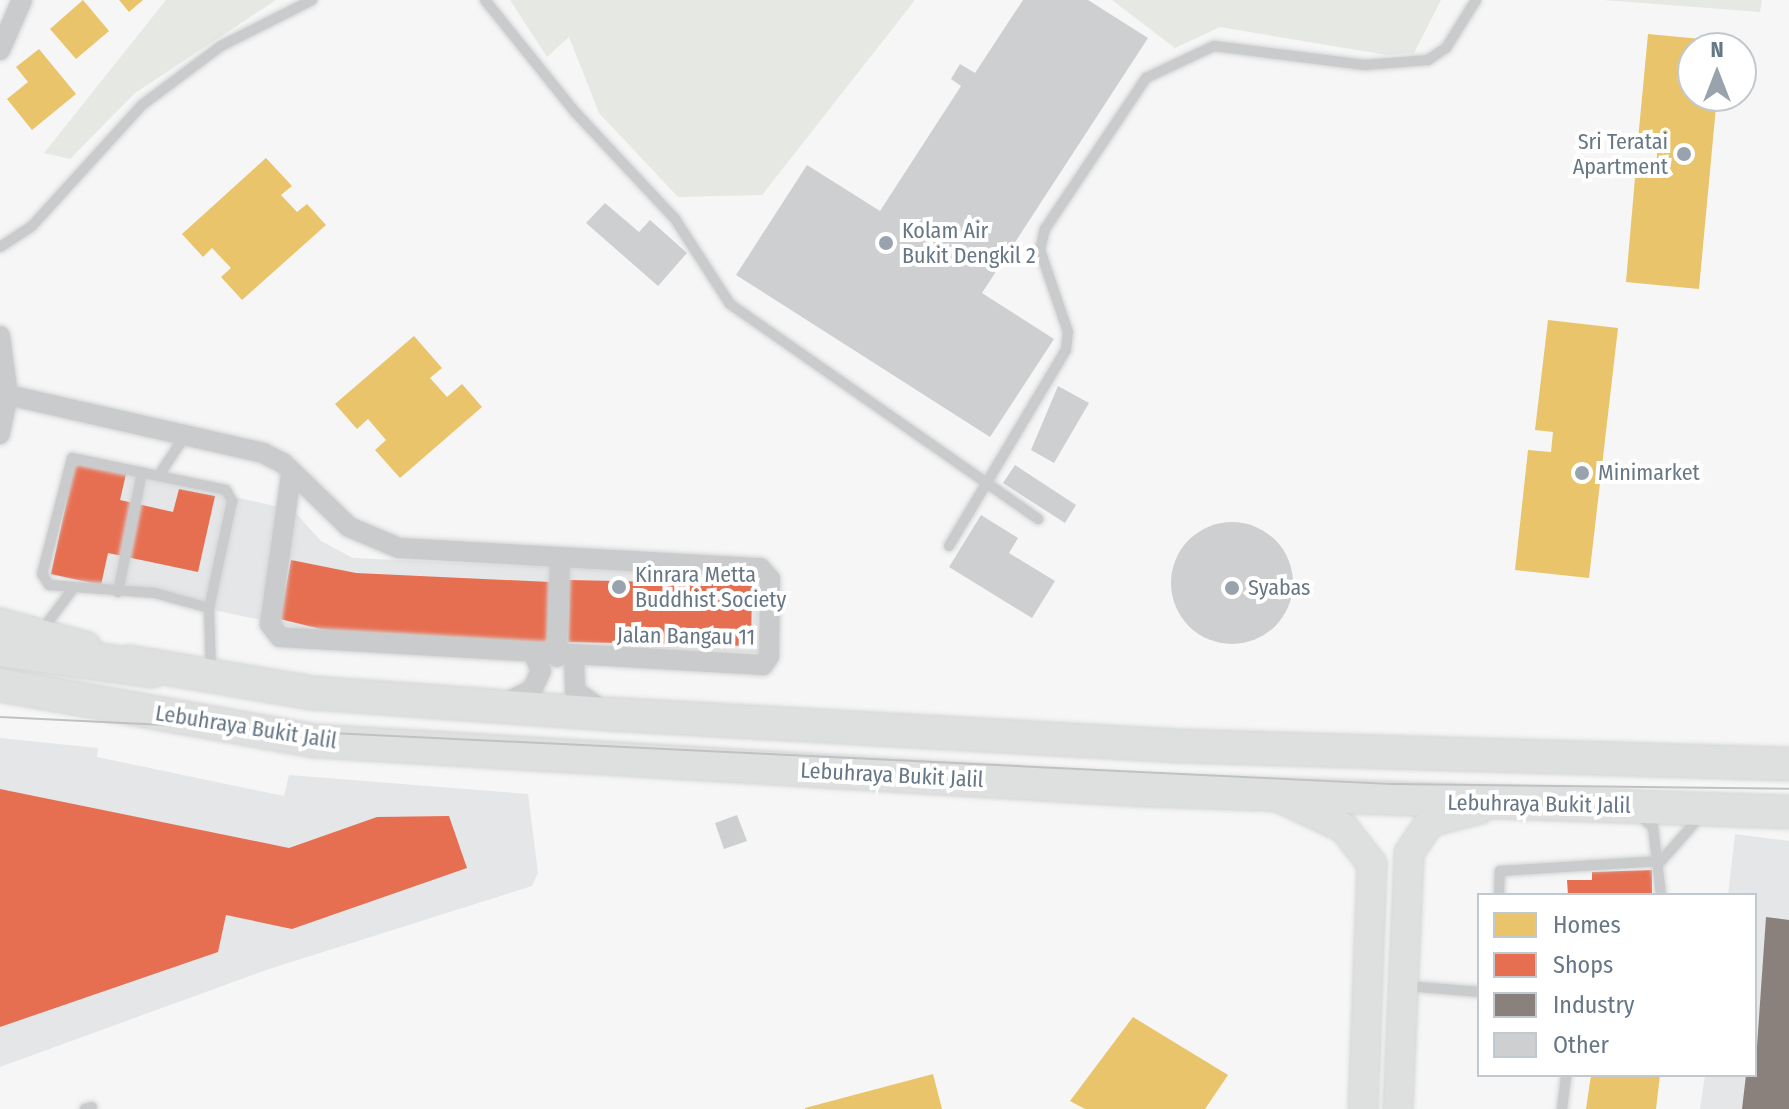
<!DOCTYPE html>
<style>
body{margin:0}
#map{position:relative;width:1789px;height:1109px;overflow:hidden;background:#f6f6f6;font-family:"Fira Sans Condensed",sans-serif}
div>[style]{position:absolute}
.built>*{inset:0;background:#e5e6e7}
.green>*{inset:0;background:#e5e8e3}
.homes>*{inset:0;background:#e9c46a}
.shops>*{inset:0;background:#e76f51}
.industry>*{inset:0;background:#8a817c}
.building>*{inset:0;background:#cdcfd0}
.round{border-radius:50%}
.roads{filter:drop-shadow(0 0 2px #d3d4d5) drop-shadow(0 0 2px #d3d4d5)}
.service>*{height:10px;margin:-5px;padding:0 5px;transform-origin:5px;border-radius:5px;background:#c9cbcc}
.minor>*{height:20px;margin:-10px;padding:0 10px;transform-origin:10px;border-radius:10px;background:#c9cbcc}
.secondary>*{height:28px;margin:-14px;padding:0 14px;transform-origin:14px;border-radius:14px;background:#dedfdf}
.trunk>*{height:32px;margin:-16px;padding:0 16px;transform-origin:16px;border-radius:16px;background:#dedfdf}
.motorway>*{height:36px;margin:-18px;padding:0 18px;transform-origin:18px;border-radius:18px;background:#dedfdf}
.tram>*{height:2px;margin:-1px;padding:0 1px;transform-origin:1px;border-radius:1px;background:#c0c1c3}
.dots>*{width:22px;height:22px;translate:-50% -50%;box-sizing:border-box;border:4px solid #fff;border-radius:50%}
span{translate:-50% -50%;white-space:nowrap;text-align:center;line-height:1.15;-webkit-text-stroke:8px #fff;paint-order:stroke}
.poi-label{font-size:22px;color:#677785}
.right{translate:-100% -50%;text-align:right}
.left{translate:0 -50%;text-align:left}
.street-label{font-size:22px;color:#677785}
.legend{position:absolute;left:1477px;top:893px;width:280px;height:184px;box-sizing:border-box;background:#fff;border:2px solid #c2c9ce;margin:0;padding:10px 14px;list-style:none;font-size:24px;color:#677785}
.legend li{display:flex;align-items:center;gap:16px;height:40px}
.legend b{width:40px;border:2px solid #c2c9ce}
.north{position:absolute;left:1677px;top:32px;width:80px;height:80px;box-sizing:border-box;background:#fff;border:2px solid #c2c9ce;border-radius:50%;rotate:0deg;font-size:22px;font-weight:700;line-height:32px;text-align:center;color:#677785}
.north::after{content:'';display:block;margin:auto;width:28px;height:36px;background:#99a3ad;clip-path:polygon(50% 0,100% 100%,50% 72%,0 100%)}
</style>
<div id="map">
<div class="built">
<i style="clip-path:polygon(75px 461px,293px 510px,321px 541px,353px 558px,758px 577px,758px 653px,342px 637px,47px 575px)"></i>
<i style="clip-path:polygon(0 738px,98px 748px,97px 757px,284px 796px,289px 775px,528px 794px,538px 873px,532px 886px,266px 970px,0 1067px)"></i>
<i style="clip-path:polygon(1735px 834px,1789px 841px,1789px 1109px,1700px 1109px,1705px 1075px,1755px 1075px,1755px 895px,1728px 895px)"></i>
</div>
<div class="green">
<i style="clip-path:polygon(166px 0,276px 0,135px 93px,70px 159px,44px 153px)"></i>
<i style="clip-path:polygon(510px 0,915px 0,762px 195px,678px 197px,599px 113px,569px 37px,547px 57px)"></i>
<i style="clip-path:polygon(1112px 0,1441px 0,1414px 53px,1387px 55px,1220px 27px,1175px 48px)"></i>
<i style="clip-path:polygon(1603px 0,1762px 0,1760px 12px)"></i>
</div>
<div class="homes">
<i style="clip-path:polygon(83px 0,109px 31px,76px 59px,50px 29px)"></i>
<i style="clip-path:polygon(119px 0,143px 0,129px 12px)"></i>
<i style="clip-path:polygon(1648px 34px,1722px 41px,1721px 48px,1693px 48px,1693px 96px,1717px 96px,1699px 289px,1626px 282px,1636px 166px,1656px 167px,1658px 142px,1638px 140px)"></i>
<i style="clip-path:polygon(39px 49px,76px 94px,32px 130px,7px 99px,28px 82px,16px 67px)"></i>
<i style="clip-path:polygon(266px 158px,292px 186px,281px 195px,297px 212px,307px 204px,326px 225px,242px 300px,221px 277px,231px 268px,212px 248px,203px 257px,182px 234px)"></i>
<i style="clip-path:polygon(1548px 320px,1618px 328px,1589px 578px,1515px 570px,1528px 450px,1551px 452px,1553px 432px,1535px 430px)"></i>
<i style="clip-path:polygon(414px 336px,442px 368px,430px 378px,447px 397px,462px 384px,482px 407px,400px 478px,375px 450px,386px 440px,368px 419px,357px 429px,335px 404px)"></i>
<i style="clip-path:polygon(1133px 1017px,1228px 1075px,1205px 1109px,1085px 1109px,1070px 1101px)"></i>
<i style="clip-path:polygon(933px 1074px,942px 1109px,805px 1109px,805px 1108px)"></i>
<i style="clip-path:polygon(1591px 1075px,1660px 1075px,1656px 1109px,1586px 1109px)"></i>
</div>
<div class="shops">
<i style="clip-path:polygon(75px 462px,126px 474px,120px 500px,173px 512px,179px 489px,215px 496px,198px 572px,108px 553px,101px 585px,51px 574px)"></i>
<i style="clip-path:polygon(291px 560px,356px 573px,550px 582px,549px 643px,349px 636px,280px 619px)"></i>
<i style="clip-path:polygon(569px 580px,752px 584px,751px 646px,568px 642px)"></i>
<i style="clip-path:polygon(0 789px,289px 848px,377px 817px,449px 816px,467px 868px,292px 929px,226px 915px,218px 952px,0 1027px)"></i>
<i style="clip-path:polygon(1652px 870px,1652px 895px,1568px 895px,1567px 880px,1592px 880px,1592px 872px)"></i>
</div>
<div class="industry">
<i style="clip-path:polygon(1766px 917px,1789px 920px,1789px 1109px,1742px 1109px,1746px 1075px,1755px 1075px)"></i>
</div>
<div class="building">
<i style="clip-path:polygon(1023px 0,1088px 0,1148px 38px,982px 293px,1054px 339px,990px 437px,736px 275px,807px 165px,880px 211px,961px 86px,951px 79px,960px 64px,975px 73px)"></i>
<i style="clip-path:polygon(605px 203px,639px 232px,650px 220px,687px 253px,658px 286px,586px 223px)"></i>
<i style="clip-path:polygon(1058px 386px,1089px 403px,1054px 463px,1031px 450px)"></i>
<i style="clip-path:polygon(1015px 465px,1076px 505px,1065px 523px,1003px 483px)"></i>
<i style="clip-path:polygon(981px 515px,1018px 538px,1009px 553px,1055px 581px,1032px 618px,949px 567px)"></i>
<i class="round" style="left:1171px;top:522px;width:122px;height:122px"></i>
<i style="clip-path:polygon(737px 815px,747px 841px,724px 849px,715px 823px)"></i>
</div>
<div class="roads">
<div class="service">
<i style="left:485px;top:0;width:144px;rotate:51.2deg"></i>
<i style="left:575px;top:112px;width:146px;rotate:46.9deg"></i>
<i style="left:675px;top:219px;width:101px;rotate:57.1deg"></i>
<i style="left:730px;top:304px;width:376px;rotate:34.9deg"></i>
<i style="left:0;top:247px;width:38px;rotate:-33deg"></i>
<i style="left:32px;top:226px;width:164px;rotate:-47.7deg"></i>
<i style="left:142px;top:105px;width:99px;rotate:-36.8deg"></i>
<i style="left:221px;top:46px;width:102px;rotate:-26.8deg"></i>
<i style="left:72px;top:458px;width:157px;rotate:11.7deg"></i>
<i style="left:226px;top:490px;width:13px;rotate:61deg"></i>
<i style="left:232px;top:501px;width:109px;rotate:102.1deg"></i>
<i style="left:209px;top:608px;width:56px;rotate:-164.5deg"></i>
<i style="left:155px;top:593px;width:106px;rotate:-175.7deg"></i>
<i style="left:49px;top:585px;width:13px;rotate:-122deg"></i>
<i style="left:42px;top:574px;width:120px;rotate:-75.5deg"></i>
<i style="left:159px;top:475px;width:47px;rotate:-56.3deg"></i>
<i style="left:949px;top:546px;width:228px;rotate:-59.2deg"></i>
<i style="left:1066px;top:350px;width:18px;rotate:-84deg"></i>
<i style="left:1068px;top:332px;width:87px;rotate:-108.9deg"></i>
<i style="left:1040px;top:250px;width:22px;rotate:-77deg"></i>
<i style="left:1045px;top:229px;width:182px;rotate:-56.2deg"></i>
<i style="left:1146px;top:78px;width:75px;rotate:-25.2deg"></i>
<i style="left:1214px;top:46px;width:152px;rotate:7.2deg"></i>
<i style="left:1365px;top:65px;width:63px;rotate:-4.5deg"></i>
<i style="left:1428px;top:60px;width:22px;rotate:-34deg"></i>
<i style="left:1446px;top:48px;width:57px;rotate:-58deg"></i>
<i style="left:118px;top:592px;width:122px;rotate:-78.7deg"></i>
<i style="left:209px;top:608px;width:62px;rotate:88.2deg"></i>
<i style="left:42px;top:630px;width:50px;rotate:-53.1deg"></i>
<i style="left:1640px;top:816px;width:17px;rotate:40deg"></i>
<i style="left:1653px;top:827px;width:68px;rotate:83.3deg"></i>
<i style="left:1661px;top:861px;width:56px;rotate:-48.6deg"></i>
<i style="left:1499px;top:895px;width:24px;rotate:-88deg"></i>
<i style="left:1500px;top:871px;width:161px;rotate:-3.6deg"></i>
<i style="left:1405px;top:986px;width:74px;rotate:4.6deg"></i>
<i style="left:85px;top:1109px;width:7px;rotate:-16deg"></i>
<i style="left:1562px;top:1109px;width:34px;rotate:-83deg"></i>
</div>
<div class="minor">
<i style="left:0;top:50px;width:55px;rotate:-66.3deg"></i>
<i style="left:0;top:336px;width:60px;rotate:82.3deg"></i>
<i style="left:8px;top:395px;width:40px;rotate:102deg"></i>
<i style="left:8px;top:395px;width:262px;rotate:12.8deg"></i>
<i style="left:263px;top:453px;width:22px;rotate:27deg"></i>
<i style="left:283px;top:463px;width:92px;rotate:44.1deg"></i>
<i style="left:349px;top:527px;width:54px;rotate:22.8deg"></i>
<i style="left:399px;top:548px;width:362px;rotate:3.2deg"></i>
<i style="left:760px;top:568px;width:15px;rotate:48deg"></i>
<i style="left:770px;top:579px;width:77px;rotate:90.7deg"></i>
<i style="left:769px;top:656px;width:11px;rotate:124deg"></i>
<i style="left:763px;top:665px;width:484px;rotate:-176.7deg"></i>
<i style="left:280px;top:637px;width:16px;rotate:-128deg"></i>
<i style="left:270px;top:624px;width:151px;rotate:-82deg"></i>
<i style="left:557px;top:657px;width:99px;rotate:-88.3deg"></i>
<i style="left:574px;top:658px;width:33px;rotate:88deg"></i>
<i style="left:575px;top:691px;width:37px;rotate:35deg"></i>
<i style="left:504px;top:704px;width:31px;rotate:-27deg"></i>
<i style="left:532px;top:690px;width:21px;rotate:-65deg"></i>
<i style="left:541px;top:671px;width:15px;rotate:-113deg"></i>
</div>
<div class="secondary">
<i style="left:1276px;top:796px;width:75px;rotate:25.2deg"></i>
<i style="left:1344px;top:828px;width:46px;rotate:52.1deg"></i>
<i style="left:1372px;top:864px;width:245px;rotate:92.1deg"></i>
<i style="left:1398px;top:1109px;width:256px;rotate:-87.5deg"></i>
<i style="left:1409px;top:853px;width:37px;rotate:-56deg"></i>
<i style="left:1430px;top:822px;width:52px;rotate:-14.6deg"></i>
</div>
<div class="trunk">
<i style="left:0;top:625px;width:88px;rotate:15.1deg"></i>
<i style="left:129px;top:662px;width:187px;rotate:9.6deg"></i>
<i style="left:313px;top:693px;width:295px;rotate:4.1deg"></i>
<i style="left:607px;top:714px;width:573px;rotate:3.2deg"></i>
<i style="left:1179px;top:746px;width:610px;rotate:1.69deg"></i>
<i style="left:0;top:685px;width:320px;rotate:10.1deg"></i>
<i style="left:315px;top:741px;width:829px;rotate:3.39deg"></i>
<i style="left:1143px;top:790px;width:646px;rotate:1.95deg"></i>
</div>
<div class="motorway">
<i style="left:0;top:648px;width:153px;rotate:7.9deg"></i>
</div>
</div>
<div class="tram">
<i style="left:0;top:717px;width:1394px;rotate:2.76deg"></i>
<i style="left:1392px;top:784px;width:397px;rotate:0.7deg"></i>
</div>
<div class="dots">
<i style="left:1684px;top:154px;background:#99a3ad"></i>
<i style="left:886px;top:243px;background:#99a3ad"></i>
<i style="left:1582px;top:473px;background:#99a3ad"></i>
<i style="left:619px;top:587px;background:#99a3ad"></i>
<i style="left:1232px;top:588px;background:#99a3ad"></i>
</div>
<div class="poi-label">
<span class="right" style="left:1668px;top:154px">Sri Teratai<br>Apartment</span>
<span class="left" style="left:902px;top:243px">Kolam Air<br>Bukit Dengkil 2</span>
<span class="left" style="left:1598px;top:473px">Minimarket</span>
<span class="left" style="left:635px;top:587px">Kinrara Metta<br>Buddhist Society</span>
<span class="left" style="left:1248px;top:588px">Syabas</span>
</div>
<div class="street-label">
<span style="left:686px;top:636px;rotate:1deg">Jalan Bangau 11</span>
<span style="left:246px;top:727px;rotate:9deg">Lebuhraya Bukit Jalil</span>
<span style="left:892px;top:775px;rotate:3deg">Lebuhraya Bukit Jalil</span>
<span style="left:1539px;top:804px;rotate:1deg">Lebuhraya Bukit Jalil</span>
</div>
<ul class="legend">
<li><b style="height:22px;background:#e9c46a"></b>Homes</li>
<li><b style="height:22px;background:#e76f51"></b>Shops</li>
<li><b style="height:22px;background:#8a817c"></b>Industry</li>
<li><b style="height:22px;background:#cdcfd0"></b>Other</li>
</ul>
<div class="north">N</div>
</div>
